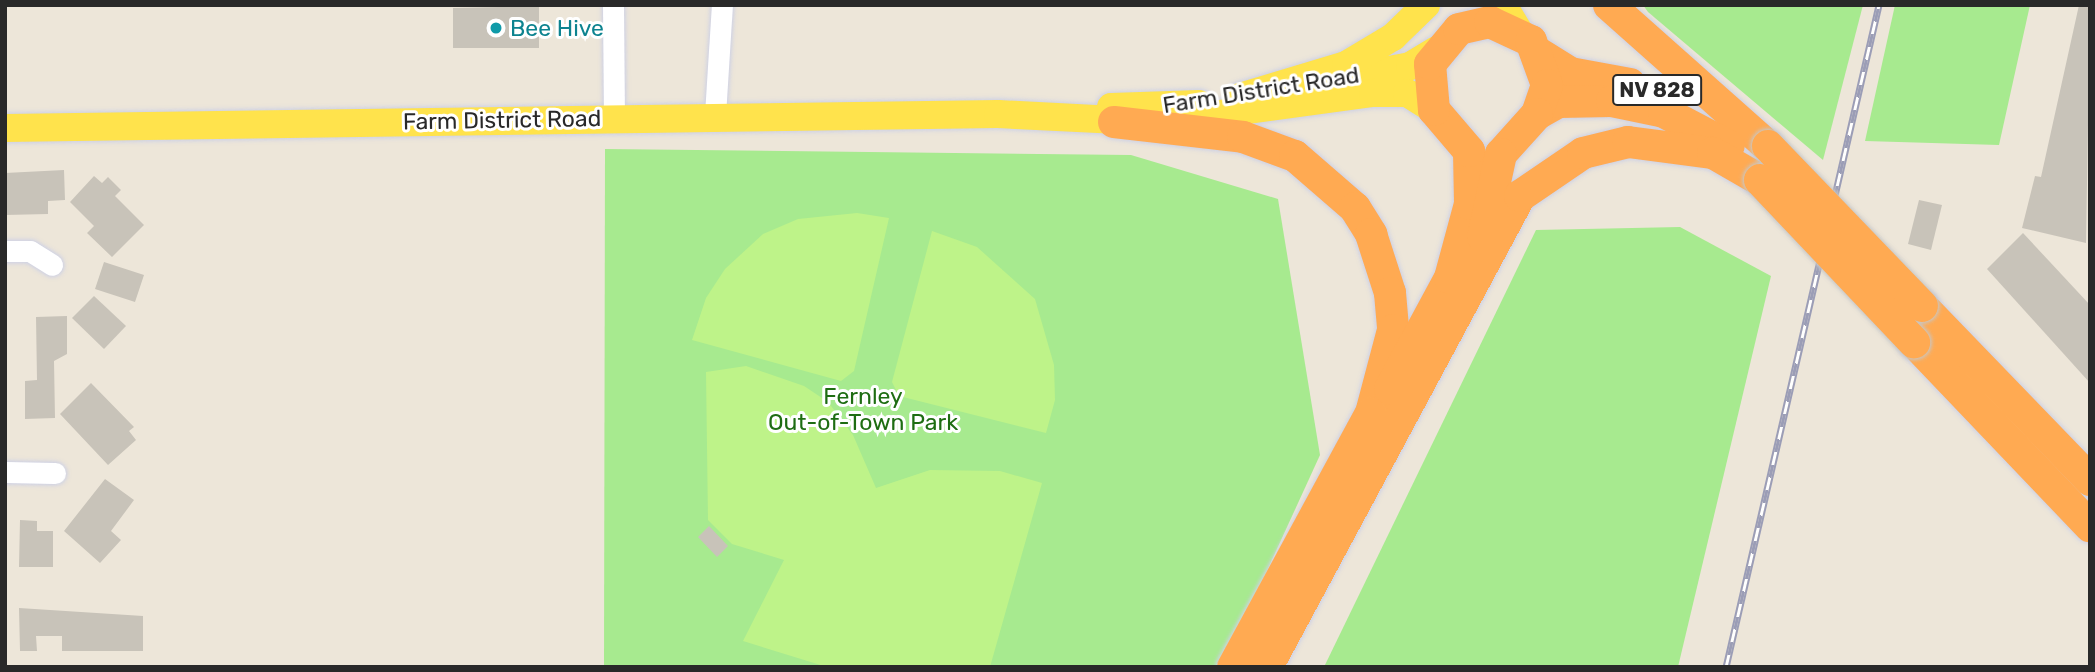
<!DOCTYPE html>
<style>
body{margin:0}
#map{position:relative;width:2095px;height:672px;overflow:hidden;background:#ede6d9;font-family:Rubik,sans-serif}
div>[style]{position:absolute}
.green>*{inset:0;background:#a7ea8f}
.pitch>*{inset:0;background:#bef389}
.building>*{inset:0;background:#c8c3b9}
.roads{filter:drop-shadow(0 0 2px #ced1e4) drop-shadow(0 0 2px #ced1e4)}
.minor>*{height:21px;margin:-10.5px;padding:0 10.5px;transform-origin:10.5px;border-radius:10.5px;background:#fff}
.major>*{height:28px;margin:-14px;padding:0 14px;transform-origin:14px;border-radius:14px;background:#ffe34c}
.highway>*{height:32px;margin:-16px;padding:0 16px;transform-origin:16px;border-radius:16px;background:#ffaa52}
.rail>*{height:7px;margin-top:-3.5px;transform-origin:0;background:repeating-linear-gradient(90deg,#fff 0 13px,#9b9db6 0 26px);box-sizing:border-box;border-block:2px solid #9b9db6}
.bridges{filter:drop-shadow(0 0 2px #c7c7c7) drop-shadow(0 0 2px #c7c7c7)}
.highway-bridge>*{height:32px;margin:-16px;padding:0 16px;transform-origin:16px;border-radius:16px;background:#ffaa52}
.dots>*{width:19px;height:19px;translate:-50% -50%;box-sizing:border-box;border:4px solid #fff;border-radius:50%}
span{translate:-50% -50%;white-space:nowrap;text-align:center;line-height:1.15;-webkit-text-stroke:6px #fff;paint-order:stroke}
.shield-label span{padding:2px 5px;background:#fff;border:2px solid;border-radius:5px;-webkit-text-stroke-width:0}
.shield-label{font-size:21px;color:#292929;font-weight:700}
.culture-label{font-size:23px;color:#0d838f}
.left{translate:0 -50%;text-align:left}
.street-label{font-size:23px;color:#292929}
.park-label{font-size:23px;color:#1e6d12}
.frame{position:absolute;inset:0;border:7px solid #292929;pointer-events:none}
</style>
<div id="map">
<div class="green">
<i style="clip-path:polygon(1643px 5px,1863px 5px,1823px 160px,1648px 12px)"></i>
<i style="clip-path:polygon(1895px 5px,2030px 5px,1999px 145px,1865px 141px)"></i>
<i style="clip-path:polygon(605px 149px,1131px 155px,1278px 199px,1320px 455px,1223px 667px,604px 667px)"></i>
<i style="clip-path:polygon(1680px 227px,1771px 276px,1678px 667px,1324px 667px,1536px 230px)"></i>
</div>
<div class="pitch">
<i style="clip-path:polygon(857px 213px,889px 218px,854px 371px,841px 381px,692px 340px,706px 298px,725px 269px,763px 234px,798px 219px)"></i>
<i style="clip-path:polygon(932px 231px,977px 247px,1035px 299px,1054px 365px,1055px 400px,1046px 433px,899px 396px,892px 382px)"></i>
<i style="clip-path:polygon(746px 366px,804px 386px,828px 402px,853px 435px,876px 488px,930px 470px,1000px 471px,1042px 483px,990px 667px,827px 667px,743px 641px,784px 560px,732px 544px,708px 520px,706px 372px)"></i>
</div>
<div class="building">
<i style="clip-path:polygon(2079px 5px,2090px 5px,2086px 243px,2022px 228px,2035px 176px,2041px 177px)"></i>
<i style="clip-path:polygon(539px 6px,539px 48px,453px 48px,453px 8px)"></i>
<i style="clip-path:polygon(64px 170px,65px 200px,48px 201px,48px 214px,5px 215px,5px 173px)"></i>
<i style="clip-path:polygon(94px 176px,102px 183px,108px 177px,121px 190px,115px 196px,144px 225px,112px 257px,87px 233px,94px 226px,70px 202px)"></i>
<i style="clip-path:polygon(1919px 200px,1942px 205px,1931px 250px,1908px 244px)"></i>
<i style="clip-path:polygon(2023px 233px,2090px 305px,2090px 383px,1987px 269px)"></i>
<i style="clip-path:polygon(104px 262px,144px 275px,135px 302px,95px 289px)"></i>
<i style="clip-path:polygon(94px 296px,126px 326px,104px 349px,72px 318px)"></i>
<i style="clip-path:polygon(67px 316px,67px 354px,54px 361px,55px 418px,25px 419px,25px 381px,37px 380px,36px 317px)"></i>
<i style="clip-path:polygon(91px 383px,134px 427px,129px 431px,136px 440px,108px 465px,60px 414px)"></i>
<i style="clip-path:polygon(105px 479px,134px 500px,111px 531px,121px 540px,100px 563px,64px 531px)"></i>
<i style="clip-path:polygon(20px 520px,37px 521px,37px 531px,53px 531px,53px 567px,19px 567px)"></i>
<i style="clip-path:polygon(709px 526px,728px 546px,717px 557px,698px 537px)"></i>
<i style="clip-path:polygon(19px 608px,143px 616px,143px 651px,62px 651px,62px 636px,36px 636px,37px 651px,20px 651px)"></i>
</div>
<div class="roads">
<div class="minor">
<i style="left:613px;top:5px;width:113px;rotate:89.5deg"></i>
<i style="left:715px;top:115px;width:110px;rotate:-86.4deg"></i>
<i style="left:5px;top:251px;width:25px"></i>
<i style="left:30px;top:251px;width:26px;rotate:32deg"></i>
<i style="left:5px;top:472px;width:50px;rotate:1.1deg"></i>
</div>
<div class="major">
<i style="left:1503px;top:5px;width:31px;rotate:59deg"></i>
<i style="left:1326px;top:82px;width:86px;rotate:-10.8deg"></i>
<i style="left:1410px;top:66px;width:31px;rotate:-31deg"></i>
<i style="left:1240px;top:97px;width:111px;rotate:-16.8deg"></i>
<i style="left:1346px;top:65px;width:55px;rotate:-30.8deg"></i>
<i style="left:1393px;top:37px;width:46px;rotate:-44.1deg"></i>
<i style="left:1111px;top:107px;width:88px;rotate:-2deg"></i>
<i style="left:1175px;top:120px;width:200px;rotate:-7.8deg"></i>
<i style="left:1373px;top:93px;width:34px"></i>
<i style="left:1407px;top:93px;width:32px;rotate:32deg"></i>
<i style="left:5px;top:128px;width:993px;rotate:-0.81deg"></i>
<i style="left:998px;top:114px;width:136px;rotate:2.9deg"></i>
</div>
<div class="highway">
<i style="left:1609px;top:5px;width:213px;rotate:41.6deg"></i>
<i style="left:1540px;top:54px;width:36px;rotate:32deg"></i>
<i style="left:1570px;top:73px;width:61px;rotate:10.4deg"></i>
<i style="left:1537px;top:114px;width:25px;rotate:-29deg"></i>
<i style="left:1559px;top:102px;width:53px;rotate:-1.1deg"></i>
<i style="left:1612px;top:101px;width:53px;rotate:11.9deg"></i>
<i style="left:1664px;top:112px;width:73px;rotate:27.6deg"></i>
<i style="left:1114px;top:122px;width:130px;rotate:6.6deg"></i>
<i style="left:1243px;top:137px;width:55px;rotate:20.1deg"></i>
<i style="left:1295px;top:156px;width:79px;rotate:40.9deg"></i>
<i style="left:1355px;top:208px;width:31px;rotate:58deg"></i>
<i style="left:1371px;top:234px;width:62px;rotate:72.1deg"></i>
<i style="left:1390px;top:293px;width:37px;rotate:85deg"></i>
<i style="left:1393px;top:330px;width:86px;rotate:104.8deg"></i>
<i style="left:1371px;top:413px;width:289px;rotate:118.5deg"></i>
<i style="left:1922px;top:306px;width:242px;rotate:46deg"></i>
<i style="left:1914px;top:342px;width:255px;rotate:46.3deg"></i>
<i style="left:1390px;top:389px;width:126px;rotate:-61.6deg"></i>
<i style="left:1450px;top:278px;width:77px;rotate:-74.9deg"></i>
<i style="left:1470px;top:204px;width:53px;rotate:-91.1deg"></i>
<i style="left:1469px;top:151px;width:54px;rotate:-130.5deg"></i>
<i style="left:1434px;top:110px;width:46px;rotate:-95deg"></i>
<i style="left:1430px;top:64px;width:45px;rotate:-50.4deg"></i>
<i style="left:1459px;top:29px;width:32px;rotate:-13deg"></i>
<i style="left:1490px;top:22px;width:45px;rotate:24.9deg"></i>
<i style="left:1531px;top:41px;width:47px;rotate:70deg"></i>
<i style="left:1547px;top:85px;width:31px;rotate:109deg"></i>
<i style="left:1537px;top:114px;width:54px;rotate:132deg"></i>
<i style="left:1501px;top:154px;width:85px;rotate:102.2deg"></i>
<i style="left:1267px;top:667px;width:535px;rotate:-61.76deg"></i>
<i style="left:1520px;top:196px;width:76px;rotate:-34.3deg"></i>
<i style="left:1583px;top:153px;width:46px;rotate:-13.7deg"></i>
<i style="left:1628px;top:142px;width:86px;rotate:7.4deg"></i>
<i style="left:1713px;top:153px;width:54px;rotate:29.9deg"></i>
</div>
</div>
<div class="rail">
<i style="left:1726px;top:667px;width:679px;rotate:-76.99deg"></i>
</div>
<div class="bridges">
<div class="highway-bridge">
<i style="left:1768px;top:146px;width:222px;rotate:46.1deg"></i>
<i style="left:1760px;top:180px;width:224px;rotate:46.5deg"></i>
</div>
</div>
<div class="dots">
<i style="left:496px;top:28px;background:#0f9aa8"></i>
</div>
<div class="shield-label">
<span style="left:1657px;top:90px">NV 828</span>
</div>
<div class="culture-label">
<span class="left" style="left:510px;top:28px">Bee Hive</span>
</div>
<div class="street-label">
<span style="left:1261px;top:90px;rotate:-9deg">Farm District Road</span>
<span style="left:502px;top:120px;rotate:-1deg">Farm District Road</span>
</div>
<div class="park-label">
<span style="left:863px;top:409px">Fernley<br>Out-of-Town Park</span>
</div>
<div class="frame"></div>
</div>
